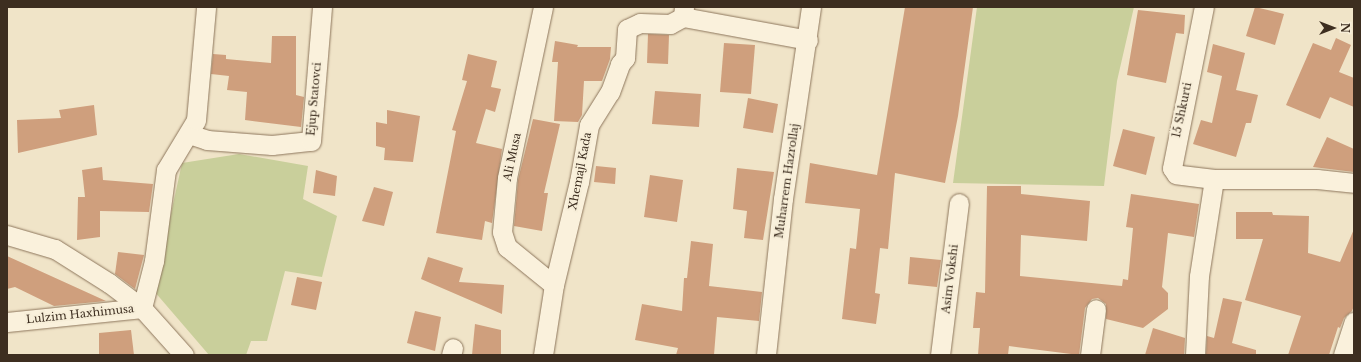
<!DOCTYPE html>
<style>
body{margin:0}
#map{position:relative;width:1361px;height:362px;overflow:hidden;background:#f0e4c8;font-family:"Libre Baskerville",serif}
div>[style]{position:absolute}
.green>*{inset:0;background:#c9cf9b}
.building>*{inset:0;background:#cf9f7d}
.roads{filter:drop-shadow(0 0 1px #8d765c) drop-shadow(0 0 1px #8d765c)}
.street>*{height:19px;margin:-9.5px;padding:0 9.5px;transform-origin:9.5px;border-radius:9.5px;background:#faf1dc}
span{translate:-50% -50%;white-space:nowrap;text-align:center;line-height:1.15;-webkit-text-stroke:4px #f7eed8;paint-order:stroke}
.street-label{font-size:11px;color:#3d2e20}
.frame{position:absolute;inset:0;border:8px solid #3d2e20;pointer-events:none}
.north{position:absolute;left:1313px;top:8px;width:40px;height:40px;-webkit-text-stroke:3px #f7eed8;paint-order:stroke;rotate:90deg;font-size:11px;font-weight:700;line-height:16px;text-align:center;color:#3d2e20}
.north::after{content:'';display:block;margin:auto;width:14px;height:18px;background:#3d2e20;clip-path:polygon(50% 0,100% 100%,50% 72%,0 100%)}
</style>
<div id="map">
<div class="green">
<i style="clip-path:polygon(977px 7px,1134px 7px,1117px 81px,1104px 186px,953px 183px)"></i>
<i style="clip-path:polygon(239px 154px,308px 166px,303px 199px,337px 216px,322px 277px,285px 271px,267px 341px,251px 341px,246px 355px,209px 355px,154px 291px,182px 163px)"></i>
</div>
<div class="building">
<i style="clip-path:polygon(905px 7px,973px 7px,958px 116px,945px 183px,895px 173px,888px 249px,880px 248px,875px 293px,880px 294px,876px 324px,842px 319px,850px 248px,856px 249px,860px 209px,805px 203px,810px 163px,877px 175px)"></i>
<i style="clip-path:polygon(1255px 7px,1284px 14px,1275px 45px,1246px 36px)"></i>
<i style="clip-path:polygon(1138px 10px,1185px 15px,1184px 34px,1176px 33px,1166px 83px,1127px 75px)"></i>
<i style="clip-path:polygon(648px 34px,669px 35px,668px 64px,647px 63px)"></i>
<i style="clip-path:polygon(272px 36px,296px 36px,296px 95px,304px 97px,301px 127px,245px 120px,247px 92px,227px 90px,229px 76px,211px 74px,213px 54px,226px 55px,226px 59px,271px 63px)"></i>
<i style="clip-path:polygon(1336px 38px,1351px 45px,1339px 72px,1354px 78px,1354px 107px,1330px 97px,1320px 119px,1286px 105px,1313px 43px,1331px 50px)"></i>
<i style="clip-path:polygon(555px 41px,578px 45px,577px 47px,611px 47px,610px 59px,602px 81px,584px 81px,582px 115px,578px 122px,554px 121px,558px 62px,552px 62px)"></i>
<i style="clip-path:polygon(724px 43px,755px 45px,751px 94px,720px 92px)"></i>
<i style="clip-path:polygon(1213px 44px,1245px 53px,1236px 90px,1258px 95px,1251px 123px,1246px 123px,1236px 157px,1193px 144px,1201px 120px,1212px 123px,1222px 76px,1207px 72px)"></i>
<i style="clip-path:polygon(468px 54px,497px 61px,491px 87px,501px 89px,495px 112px,486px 109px,476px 143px,502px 149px,492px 223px,485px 221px,482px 240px,436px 233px,456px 131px,452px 130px,467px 81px,462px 80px)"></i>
<i style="clip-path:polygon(655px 91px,701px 94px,699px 127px,652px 124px)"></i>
<i style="clip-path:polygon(748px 98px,778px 104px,773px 133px,743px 128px)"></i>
<i style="clip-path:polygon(94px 105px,97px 135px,18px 153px,17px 120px,61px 118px,59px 110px)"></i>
<i style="clip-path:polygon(387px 110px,420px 116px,413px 162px,384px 160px,385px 148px,376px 146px,376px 122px,387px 124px)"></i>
<i style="clip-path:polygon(533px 119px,560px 124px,544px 193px,548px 193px,542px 231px,514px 226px,518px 180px)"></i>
<i style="clip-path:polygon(1123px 129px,1155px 137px,1146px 175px,1113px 166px)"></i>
<i style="clip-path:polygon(1327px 137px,1354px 149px,1354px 172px,1313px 167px)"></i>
<i style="clip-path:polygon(596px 166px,616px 168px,615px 184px,594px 182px)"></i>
<i style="clip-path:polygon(102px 167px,103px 180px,153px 184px,149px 212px,100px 211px,100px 237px,77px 240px,78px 197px,85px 197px,82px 170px)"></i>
<i style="clip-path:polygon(737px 168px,774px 172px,763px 240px,744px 238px,747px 211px,733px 209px)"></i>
<i style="clip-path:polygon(316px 170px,337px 176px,335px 196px,313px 193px)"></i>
<i style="clip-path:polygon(650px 175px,683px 180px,677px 222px,644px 217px)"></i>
<i style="clip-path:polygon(987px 186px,1021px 186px,1021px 194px,1090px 201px,1087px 241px,1021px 235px,1020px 276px,1122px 286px,1123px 279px,1128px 280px,1133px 228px,1126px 227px,1131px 194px,1199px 204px,1194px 237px,1168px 233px,1162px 287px,1168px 293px,1168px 309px,1143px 328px,1106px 319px,1106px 304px,1098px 298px,1092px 299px,1085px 308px,1079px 355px,1009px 346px,1008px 355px,978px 355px,980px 328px,973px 328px,976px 292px,985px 293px)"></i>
<i style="clip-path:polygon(374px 187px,393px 192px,384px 226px,362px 221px)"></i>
<i style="clip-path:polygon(1236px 212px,1272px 212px,1273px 215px,1309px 216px,1308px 253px,1340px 262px,1354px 229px,1354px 306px,1352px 311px,1344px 318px,1340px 328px,1338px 327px,1329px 355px,1288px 355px,1301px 316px,1245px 300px,1263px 239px,1236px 239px)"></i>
<i style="clip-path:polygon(691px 241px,713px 244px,709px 286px,762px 292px,759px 321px,717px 317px,714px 355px,676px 355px,678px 348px,635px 340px,642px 304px,682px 311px,684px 278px,687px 278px)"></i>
<i style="clip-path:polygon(118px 252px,144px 255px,135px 289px,115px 274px)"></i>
<i style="clip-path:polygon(7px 256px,106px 301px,54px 306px,15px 287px,7px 289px)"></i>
<i style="clip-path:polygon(428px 257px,463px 268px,459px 282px,504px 285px,502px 314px,421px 279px)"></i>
<i style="clip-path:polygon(910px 257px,941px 260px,937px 287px,908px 284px)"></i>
<i style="clip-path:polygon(297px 277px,322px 282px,316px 310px,291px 305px)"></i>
<i style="clip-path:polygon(1223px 298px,1242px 302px,1232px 343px,1256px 350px,1256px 355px,1206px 355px,1207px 336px,1214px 338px)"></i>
<i style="clip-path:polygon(415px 311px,441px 317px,435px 351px,407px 343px)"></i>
<i style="clip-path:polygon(475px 324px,501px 330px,501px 355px,472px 355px)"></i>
<i style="clip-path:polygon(1153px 328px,1185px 338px,1184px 355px,1145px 355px)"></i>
<i style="clip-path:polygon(131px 330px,134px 355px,99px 355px,99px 333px)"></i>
</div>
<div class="roads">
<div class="street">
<i style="left:543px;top:7px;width:175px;rotate:101.9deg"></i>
<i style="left:507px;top:178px;width:54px;rotate:95.3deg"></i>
<i style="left:502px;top:232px;width:16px;rotate:72deg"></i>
<i style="left:507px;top:247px;width:60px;rotate:39deg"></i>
<i style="left:684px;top:7px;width:10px;rotate:96deg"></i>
<i style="left:683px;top:17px;width:127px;rotate:10.4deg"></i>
<i style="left:189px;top:134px;width:19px;rotate:18deg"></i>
<i style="left:207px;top:140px;width:65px;rotate:4.4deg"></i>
<i style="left:272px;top:145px;width:39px;rotate:-6deg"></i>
<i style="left:311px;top:141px;width:134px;rotate:-85.3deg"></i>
<i style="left:1214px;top:179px;width:103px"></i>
<i style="left:1317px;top:179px;width:37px;rotate:6deg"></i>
<i style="left:7px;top:235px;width:50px;rotate:16.3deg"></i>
<i style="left:55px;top:249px;width:64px;rotate:32.2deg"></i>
<i style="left:109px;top:283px;width:41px;rotate:37.1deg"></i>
<i style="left:142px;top:308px;width:63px;rotate:48.2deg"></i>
<i style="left:142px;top:308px;width:49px;rotate:-75.7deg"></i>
<i style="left:154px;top:261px;width:92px;rotate:-82.5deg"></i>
<i style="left:166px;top:170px;width:58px;rotate:-59deg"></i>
<i style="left:196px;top:120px;width:113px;rotate:-84.9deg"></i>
<i style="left:7px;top:322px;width:136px;rotate:-5.9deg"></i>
<i style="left:451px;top:355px;width:7px;rotate:-74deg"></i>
<i style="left:543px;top:355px;width:71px;rotate:-81.1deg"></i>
<i style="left:554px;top:285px;width:106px;rotate:-76.4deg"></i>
<i style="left:579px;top:182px;width:58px;rotate:-80deg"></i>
<i style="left:589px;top:125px;width:39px;rotate:-58deg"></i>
<i style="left:610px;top:92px;width:30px;rotate:-70deg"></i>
<i style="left:620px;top:64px;width:8px;rotate:-50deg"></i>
<i style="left:625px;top:58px;width:29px;rotate:-86deg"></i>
<i style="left:627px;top:29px;width:14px;rotate:-25deg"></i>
<i style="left:640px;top:23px;width:30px;rotate:2deg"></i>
<i style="left:670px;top:24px;width:15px;rotate:-28deg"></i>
<i style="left:766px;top:355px;width:157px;rotate:-83.8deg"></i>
<i style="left:783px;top:199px;width:194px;rotate:-81.7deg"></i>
<i style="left:940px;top:355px;width:153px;rotate:-82.9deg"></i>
<i style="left:1090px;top:355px;width:46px;rotate:-82.6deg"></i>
<i style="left:1195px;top:355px;width:79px;rotate:-87.1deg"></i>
<i style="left:1199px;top:276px;width:98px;rotate:-81.2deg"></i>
<i style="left:1214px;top:179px;width:38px;rotate:-173deg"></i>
<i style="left:1176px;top:174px;width:7px;rotate:-124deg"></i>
<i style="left:1172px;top:168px;width:164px;rotate:-78.8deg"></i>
<i style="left:1343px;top:355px;width:35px;rotate:-72deg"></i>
</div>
</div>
<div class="street-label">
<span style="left:314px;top:99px;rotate:-85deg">Ejup Statovci</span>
<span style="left:1182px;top:110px;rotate:-78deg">15 Shkurti</span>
<span style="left:512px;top:157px;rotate:-78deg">Ali Musa</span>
<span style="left:580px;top:171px;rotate:-79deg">Xhemajl Kada</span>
<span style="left:787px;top:181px;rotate:-82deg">Muharrem Hazrollaj</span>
<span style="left:950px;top:279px;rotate:-83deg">Asim Vokshi</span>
<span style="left:80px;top:314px;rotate:-6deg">Lulzim Haxhimusa</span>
</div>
<div class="frame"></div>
<div class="north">N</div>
</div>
